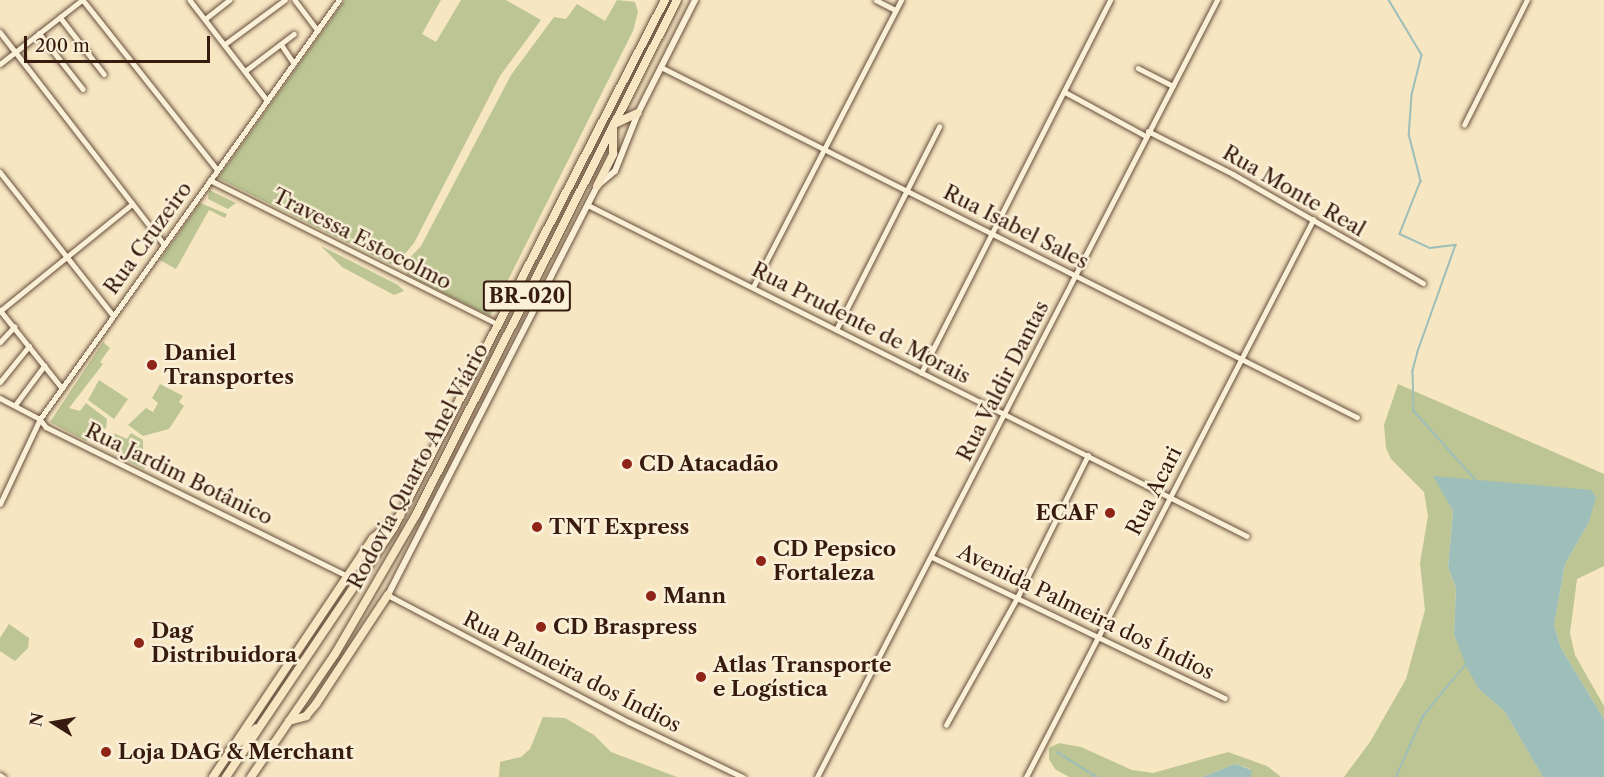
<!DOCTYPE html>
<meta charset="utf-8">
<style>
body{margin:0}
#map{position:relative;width:1604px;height:777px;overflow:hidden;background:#f7e6c2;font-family:"Libre Caslon Text",serif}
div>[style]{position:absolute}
.green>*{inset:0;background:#bcc593}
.water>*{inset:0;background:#9ebeb9}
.stream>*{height:1.5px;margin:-0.75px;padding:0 0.75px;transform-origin:0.75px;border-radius:0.75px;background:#9ebeb9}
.roads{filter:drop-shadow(0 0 2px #674e3c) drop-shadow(0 0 2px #674e3c)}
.minor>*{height:4.5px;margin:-2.25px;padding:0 2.25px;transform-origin:2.25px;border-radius:2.25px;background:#faefd7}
.tertiary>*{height:6px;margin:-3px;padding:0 3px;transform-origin:3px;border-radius:3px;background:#faefd7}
.primary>*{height:8px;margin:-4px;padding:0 4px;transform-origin:4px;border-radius:4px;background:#f7e6c2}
.trunk>*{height:8px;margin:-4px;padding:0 4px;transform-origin:4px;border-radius:4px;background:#f7e6c2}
.dots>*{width:16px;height:16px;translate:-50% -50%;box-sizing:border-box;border:3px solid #faefd7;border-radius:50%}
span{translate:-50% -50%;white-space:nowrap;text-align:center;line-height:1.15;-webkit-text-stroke:5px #faefd7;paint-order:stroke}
.shield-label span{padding:2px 4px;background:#faefd7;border:2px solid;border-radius:4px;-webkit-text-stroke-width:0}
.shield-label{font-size:20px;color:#371b0f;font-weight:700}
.street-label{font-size:21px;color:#371b0f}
.poi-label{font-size:21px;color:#371b0f;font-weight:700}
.left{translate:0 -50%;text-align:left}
.right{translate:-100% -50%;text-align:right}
.north{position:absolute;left:24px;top:693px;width:60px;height:60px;-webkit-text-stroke:4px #faefd7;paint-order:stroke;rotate:281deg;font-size:16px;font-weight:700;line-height:24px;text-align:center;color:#371b0f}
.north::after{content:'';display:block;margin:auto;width:21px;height:27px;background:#371b0f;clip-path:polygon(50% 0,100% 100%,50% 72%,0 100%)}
.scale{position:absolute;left:24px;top:36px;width:186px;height:27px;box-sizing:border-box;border:3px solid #371b0f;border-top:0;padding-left:8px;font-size:18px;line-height:21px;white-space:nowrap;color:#371b0f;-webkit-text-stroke:4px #faefd7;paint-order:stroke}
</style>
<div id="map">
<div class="green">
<i style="clip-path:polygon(345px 0,441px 0,422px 34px,436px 42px,461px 0,506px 0,541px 20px,500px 76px,414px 243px,398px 262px,390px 264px,218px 178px)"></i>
<i style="clip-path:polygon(617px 0,635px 2px,638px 12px,633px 31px,490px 316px,407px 275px,404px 264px,421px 246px,511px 75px,554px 17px,566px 19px,577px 4px,605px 21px)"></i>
<i style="clip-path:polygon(209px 190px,236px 203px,228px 209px,208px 199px)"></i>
<i style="clip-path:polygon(200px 203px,227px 214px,225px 218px,209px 210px,176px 269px,160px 260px)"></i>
<i style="clip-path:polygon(321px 246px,398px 285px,404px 291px,394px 295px,342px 267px)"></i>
<i style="clip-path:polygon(103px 342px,110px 348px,100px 362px,103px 364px,69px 408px,80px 411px,86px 403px,107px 419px,106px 429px,101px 427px,86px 441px,50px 422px)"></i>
<i style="clip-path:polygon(99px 380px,128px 399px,114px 419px,88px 400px)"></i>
<i style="clip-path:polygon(160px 384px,183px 396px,179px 402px,184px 406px,169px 429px,143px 436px,128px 425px,146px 408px,153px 412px,158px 403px,152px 398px)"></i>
<i style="clip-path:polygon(1398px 384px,1604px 474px,1604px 566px,1577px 579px,1570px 633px,1575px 655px,1604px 706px,1604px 719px,1561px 648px,1554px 625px,1565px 564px,1589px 522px,1434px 476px,1453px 511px,1448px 567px,1456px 588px,1454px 634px,1479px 689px,1505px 712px,1543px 777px,1344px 777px,1370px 742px,1406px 679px,1425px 610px,1420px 563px,1428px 516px,1424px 492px,1391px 459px,1386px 448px,1384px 425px)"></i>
<i style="clip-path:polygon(114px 433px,127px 439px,131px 433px,143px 440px,143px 454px,149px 460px,144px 469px,118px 456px)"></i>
<i style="clip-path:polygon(9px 624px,29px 638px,28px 648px,15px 661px,0 651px,0 638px)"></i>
<i style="clip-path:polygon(543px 717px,565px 718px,594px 735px,611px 752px,677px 777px,499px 777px,500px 762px,521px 757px,530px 749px)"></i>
<i style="clip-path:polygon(1059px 743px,1081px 747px,1132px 770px,1153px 773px,1228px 752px,1267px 766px,1281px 777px,1251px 777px,1251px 769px,1235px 764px,1202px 777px,1069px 777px,1055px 769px,1049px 759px,1049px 748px)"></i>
</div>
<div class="water">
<i style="clip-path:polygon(1433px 476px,1591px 490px,1596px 497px,1589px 522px,1565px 564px,1554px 625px,1561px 648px,1604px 719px,1604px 777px,1543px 777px,1505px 712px,1479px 689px,1467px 668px,1454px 634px,1456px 588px,1448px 567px,1453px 511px)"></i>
<i style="clip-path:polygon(1235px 764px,1252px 770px,1251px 777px,1202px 777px)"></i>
</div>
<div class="stream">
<i style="left:1389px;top:0;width:64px;rotate:59deg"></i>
<i style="left:1422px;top:55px;width:41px;rotate:104deg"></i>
<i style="left:1412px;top:95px;width:39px;rotate:94deg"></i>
<i style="left:1409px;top:134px;width:49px;rotate:75.7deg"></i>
<i style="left:1421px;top:181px;width:57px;rotate:111.6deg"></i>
<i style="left:1400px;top:234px;width:33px;rotate:25deg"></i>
<i style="left:1430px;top:248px;width:26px;rotate:-7deg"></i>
<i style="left:1456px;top:245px;width:114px;rotate:109.6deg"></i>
<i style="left:1418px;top:352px;width:20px;rotate:105deg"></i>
<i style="left:1413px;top:371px;width:40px;rotate:88.6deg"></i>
<i style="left:1414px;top:411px;width:93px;rotate:48.1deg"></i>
<i style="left:1057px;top:752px;width:47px;rotate:32deg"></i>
<i style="left:1396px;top:777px;width:67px;rotate:-66.1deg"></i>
<i style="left:1423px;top:716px;width:67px;rotate:-50.4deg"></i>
</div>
<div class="roads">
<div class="minor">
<i style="left:83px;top:0;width:216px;rotate:51.6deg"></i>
<i style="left:190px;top:0;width:126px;rotate:52.4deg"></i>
<i style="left:295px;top:0;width:38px;rotate:53deg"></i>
<i style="left:876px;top:0;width:22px;rotate:27deg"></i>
<i style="left:60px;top:17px;width:72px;rotate:52.3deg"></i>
<i style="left:205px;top:19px;width:31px;rotate:-38deg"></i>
<i style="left:0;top:32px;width:267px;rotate:52.3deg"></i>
<i style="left:39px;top:33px;width:71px;rotate:51.8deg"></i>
<i style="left:225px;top:44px;width:74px;rotate:-36.3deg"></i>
<i style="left:281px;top:44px;width:23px;rotate:56deg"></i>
<i style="left:0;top:64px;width:104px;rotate:-38deg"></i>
<i style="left:661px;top:67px;width:779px;rotate:26.7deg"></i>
<i style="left:1138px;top:68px;width:39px;rotate:27deg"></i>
<i style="left:245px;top:71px;width:61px;rotate:-37.1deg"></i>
<i style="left:1065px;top:92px;width:92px;rotate:28.5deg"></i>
<i style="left:1464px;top:125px;width:140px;rotate:-63.3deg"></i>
<i style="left:1148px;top:131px;width:95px;rotate:26.8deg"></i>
<i style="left:1233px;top:174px;width:219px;rotate:29.8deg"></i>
<i style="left:0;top:172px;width:182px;rotate:51.7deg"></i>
<i style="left:210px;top:180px;width:322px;rotate:26.6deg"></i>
<i style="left:588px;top:205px;width:737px;rotate:26.67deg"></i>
<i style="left:753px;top:287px;width:323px;rotate:-62.7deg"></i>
<i style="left:0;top:310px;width:100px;rotate:51.5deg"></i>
<i style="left:0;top:311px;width:170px;rotate:-39deg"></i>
<i style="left:836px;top:330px;width:228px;rotate:-63.1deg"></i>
<i style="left:0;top:342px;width:21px;rotate:-47deg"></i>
<i style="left:921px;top:373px;width:418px;rotate:-63.1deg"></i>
<i style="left:0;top:382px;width:46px;rotate:-51.1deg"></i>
<i style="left:0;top:398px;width:45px;rotate:27.7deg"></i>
<i style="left:40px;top:419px;width:10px;rotate:53deg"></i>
<i style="left:46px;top:427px;width:336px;rotate:26.3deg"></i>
<i style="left:15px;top:405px;width:49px;rotate:-53.4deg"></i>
<i style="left:0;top:504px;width:94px;rotate:-64.8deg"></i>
<i style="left:40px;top:419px;width:515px;rotate:-54.49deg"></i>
<i style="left:932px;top:557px;width:325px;rotate:25.7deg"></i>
<i style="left:388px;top:595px;width:272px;rotate:27.8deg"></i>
<i style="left:629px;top:722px;width:127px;rotate:25.8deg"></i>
<i style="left:946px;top:725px;width:148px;rotate:-60.8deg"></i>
<i style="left:1018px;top:596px;width:157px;rotate:-63.6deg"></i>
<i style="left:0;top:775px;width:4px;rotate:34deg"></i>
<i style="left:817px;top:777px;width:874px;rotate:-62.76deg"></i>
<i style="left:1026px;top:777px;width:627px;rotate:-62.74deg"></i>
</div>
<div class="tertiary">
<i style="left:388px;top:595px;width:459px;rotate:-62.9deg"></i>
<i style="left:597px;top:186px;width:23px;rotate:-40deg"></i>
<i style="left:615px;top:171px;width:62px;rotate:-68.4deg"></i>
<i style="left:638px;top:113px;width:127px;rotate:-63.2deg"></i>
</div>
<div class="primary">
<i style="left:213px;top:777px;width:288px;rotate:-56.2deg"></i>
<i style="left:373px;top:538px;width:35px;rotate:-39deg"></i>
</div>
<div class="trunk">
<i style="left:614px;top:124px;width:26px;rotate:-25deg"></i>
<i style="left:597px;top:186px;width:36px;rotate:-63deg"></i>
<i style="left:613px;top:154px;width:26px;rotate:-90deg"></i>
<i style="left:289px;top:721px;width:18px;rotate:-16deg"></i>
<i style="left:306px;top:716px;width:16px;rotate:-50deg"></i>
<i style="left:316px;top:704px;width:131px;rotate:-56.6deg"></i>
<i style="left:229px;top:751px;width:35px;rotate:-40deg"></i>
<i style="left:226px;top:777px;width:301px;rotate:-56.1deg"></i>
<i style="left:394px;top:527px;width:593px;rotate:-62.79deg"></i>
<i style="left:251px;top:777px;width:149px;rotate:-55.7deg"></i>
<i style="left:335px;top:654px;width:161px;rotate:-59.8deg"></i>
<i style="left:416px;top:515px;width:577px;rotate:-63.12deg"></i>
</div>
</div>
<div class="dots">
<i style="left:152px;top:365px;background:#8f2418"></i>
<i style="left:627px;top:464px;background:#8f2418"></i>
<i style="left:1110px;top:513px;background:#8f2418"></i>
<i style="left:537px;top:527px;background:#8f2418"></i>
<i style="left:761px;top:561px;background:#8f2418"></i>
<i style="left:651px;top:596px;background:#8f2418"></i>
<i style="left:541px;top:627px;background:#8f2418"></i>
<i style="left:139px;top:643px;background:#8f2418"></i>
<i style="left:701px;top:677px;background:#8f2418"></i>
<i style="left:106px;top:752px;background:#8f2418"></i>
</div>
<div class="shield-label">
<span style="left:527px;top:296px">BR-020</span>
</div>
<div class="street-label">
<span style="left:1294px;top:191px;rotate:30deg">Rua Monte Real</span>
<span style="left:1016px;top:227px;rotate:27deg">Rua Isabel Sales</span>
<span style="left:148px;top:238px;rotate:-54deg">Rua Cruzeiro</span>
<span style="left:362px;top:239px;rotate:27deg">Travessa Estocolmo</span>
<span style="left:861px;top:323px;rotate:27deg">Rua Prudente de Morais</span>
<span style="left:1003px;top:381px;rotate:-63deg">Rua Valdir Dantas</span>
<span style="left:418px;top:466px;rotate:-62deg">Rodovia Quarto Anel Viário</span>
<span style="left:179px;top:474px;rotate:26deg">Rua Jardim Botânico</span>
<span style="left:1154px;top:491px;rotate:-63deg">Rua Acari</span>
<span style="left:1086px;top:612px;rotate:26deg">Avenida Palmeira dos Índios</span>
<span style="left:572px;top:672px;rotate:27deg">Rua Palmeira dos Índios</span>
</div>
<div class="poi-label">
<span class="left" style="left:164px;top:365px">Daniel<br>Transportes</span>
<span class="left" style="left:639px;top:464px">CD Atacadão</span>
<span class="right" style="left:1098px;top:513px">ECAF</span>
<span class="left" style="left:549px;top:527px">TNT Express</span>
<span class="left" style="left:773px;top:561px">CD Pepsico<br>Fortaleza</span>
<span class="left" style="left:663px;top:596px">Mann</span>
<span class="left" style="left:553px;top:627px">CD Braspress</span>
<span class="left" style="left:151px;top:643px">Dag<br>Distribuidora</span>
<span class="left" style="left:713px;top:677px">Atlas Transporte<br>e Logística</span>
<span class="left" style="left:118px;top:752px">Loja DAG &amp; Merchant</span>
</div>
<div class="north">N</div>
<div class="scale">200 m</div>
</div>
